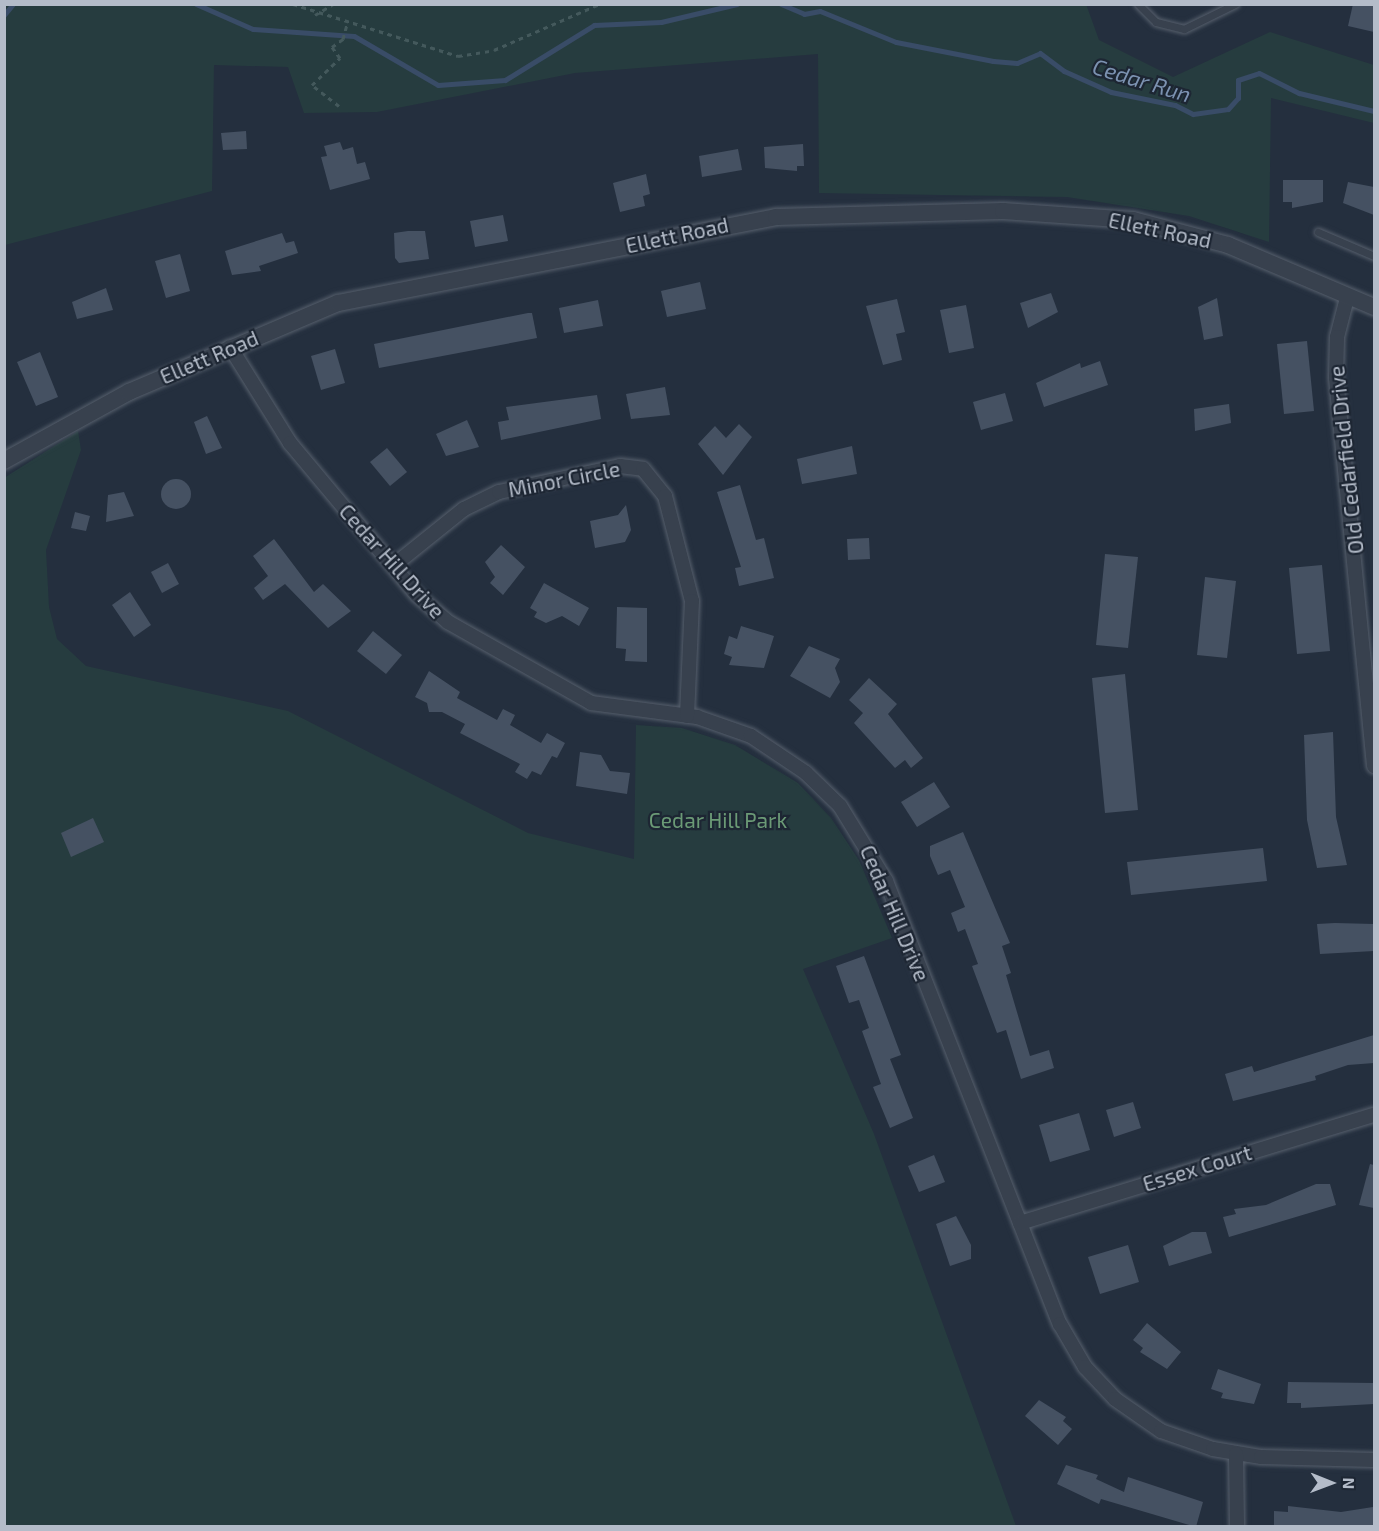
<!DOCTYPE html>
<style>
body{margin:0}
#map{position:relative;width:1379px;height:1531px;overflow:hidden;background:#242f3e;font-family:"Exo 2",sans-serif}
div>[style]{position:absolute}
.green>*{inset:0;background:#263c3f}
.stream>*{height:5px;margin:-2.5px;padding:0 2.5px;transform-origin:2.5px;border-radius:2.5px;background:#394c67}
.building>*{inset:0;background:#455162}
.round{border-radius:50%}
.path>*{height:3px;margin-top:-1.5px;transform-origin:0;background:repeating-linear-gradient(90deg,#44595c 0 4.5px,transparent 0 9px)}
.roads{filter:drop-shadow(0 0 2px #565f6c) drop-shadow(0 0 2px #565f6c)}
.service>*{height:7px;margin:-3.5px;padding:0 3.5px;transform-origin:3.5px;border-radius:3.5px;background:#38414e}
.minor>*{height:14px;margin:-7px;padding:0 7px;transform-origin:7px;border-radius:7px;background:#38414e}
.tertiary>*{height:16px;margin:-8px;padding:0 8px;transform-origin:8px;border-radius:8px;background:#38414e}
span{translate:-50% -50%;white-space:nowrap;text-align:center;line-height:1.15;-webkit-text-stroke:4.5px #1d2633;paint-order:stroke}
.street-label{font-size:21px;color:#b4bcc9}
.park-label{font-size:21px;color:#6b9a76}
.water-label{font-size:22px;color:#7c92b1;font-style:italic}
.frame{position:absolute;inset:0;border:6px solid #b4bcc9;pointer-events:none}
.north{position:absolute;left:1301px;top:1453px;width:60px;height:60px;-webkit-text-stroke:4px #1d2633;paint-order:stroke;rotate:91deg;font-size:16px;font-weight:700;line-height:24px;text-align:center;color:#b4bcc9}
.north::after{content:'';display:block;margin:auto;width:21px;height:27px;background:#b4bcc9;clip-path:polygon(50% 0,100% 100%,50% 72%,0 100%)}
</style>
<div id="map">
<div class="green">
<i style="clip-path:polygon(1086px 4px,1099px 40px,1173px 77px,1270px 32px,1374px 65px,1374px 123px,1271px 98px,1269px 242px,1189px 216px,1067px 197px,819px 193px,818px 54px,575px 73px,377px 112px,304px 113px,288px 67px,214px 65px,212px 191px,5px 245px,5px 5px)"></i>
<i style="clip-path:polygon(78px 431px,81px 450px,46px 550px,49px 607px,57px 639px,86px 666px,288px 711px,528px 833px,634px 859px,636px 725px,682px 728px,735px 745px,798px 783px,831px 818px,859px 860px,892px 938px,803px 969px,874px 1134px,1016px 1526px,5px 1526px,4px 478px)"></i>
</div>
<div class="stream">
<i style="left:196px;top:4px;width:62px;rotate:23.7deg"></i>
<i style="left:253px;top:29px;width:101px;rotate:4deg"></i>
<i style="left:354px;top:36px;width:97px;rotate:30.3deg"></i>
<i style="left:438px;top:85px;width:67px;rotate:-4.3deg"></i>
<i style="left:505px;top:80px;width:105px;rotate:-31.7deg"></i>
<i style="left:594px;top:25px;width:67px;rotate:-2.6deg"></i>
<i style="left:661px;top:22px;width:78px;rotate:-13.3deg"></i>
<i style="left:781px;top:4px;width:25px;rotate:23deg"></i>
<i style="left:804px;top:14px;width:16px;rotate:-11deg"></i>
<i style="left:820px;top:11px;width:82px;rotate:22.2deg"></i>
<i style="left:896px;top:42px;width:99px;rotate:11.1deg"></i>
<i style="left:993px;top:61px;width:24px;rotate:5deg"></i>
<i style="left:1017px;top:63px;width:25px;rotate:-23deg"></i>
<i style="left:1040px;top:53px;width:30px;rotate:37deg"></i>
<i style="left:1064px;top:71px;width:51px;rotate:24.1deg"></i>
<i style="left:1111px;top:92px;width:65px;rotate:11.5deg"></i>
<i style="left:1175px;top:105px;width:20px;rotate:27deg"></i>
<i style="left:1193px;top:114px;width:35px;rotate:-8deg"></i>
<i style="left:1228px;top:109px;width:15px;rotate:-48deg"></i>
<i style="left:1238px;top:98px;width:18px;rotate:-90deg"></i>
<i style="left:1238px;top:80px;width:22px;rotate:-18deg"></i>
<i style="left:1259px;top:73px;width:45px;rotate:26.6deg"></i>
<i style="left:1299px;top:93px;width:77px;rotate:13.5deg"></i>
<i style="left:4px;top:15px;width:14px;rotate:-51deg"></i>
</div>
<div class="building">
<i style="clip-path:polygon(1353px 4px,1374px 4px,1374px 32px,1348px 26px)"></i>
<i style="clip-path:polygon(246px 131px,247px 149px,223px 150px,221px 133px)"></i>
<i style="clip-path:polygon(340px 142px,343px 150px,353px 147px,357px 164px,365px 162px,370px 179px,330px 190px,321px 157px,327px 156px,324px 146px)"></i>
<i style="clip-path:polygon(803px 144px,804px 166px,797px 166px,797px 171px,765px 168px,764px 147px)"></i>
<i style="clip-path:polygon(738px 149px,742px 170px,702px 177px,699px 156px)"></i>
<i style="clip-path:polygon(646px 174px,650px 194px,643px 196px,645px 206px,620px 212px,613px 183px)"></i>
<i style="clip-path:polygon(1283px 180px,1323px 180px,1323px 202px,1292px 208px,1292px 202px,1283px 202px)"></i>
<i style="clip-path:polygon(1348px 182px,1374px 187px,1374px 215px,1343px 203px)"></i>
<i style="clip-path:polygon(503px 215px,508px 241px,475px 247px,470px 221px)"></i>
<i style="clip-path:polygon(408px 231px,425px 231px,429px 259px,399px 263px,395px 258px,394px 233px)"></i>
<i style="clip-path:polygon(282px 233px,286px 243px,294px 241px,298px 253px,259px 266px,261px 271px,232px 275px,225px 251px)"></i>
<i style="clip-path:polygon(180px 254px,190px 291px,166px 298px,155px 261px)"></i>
<i style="clip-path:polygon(700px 282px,706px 309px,667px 317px,661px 291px)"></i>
<i style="clip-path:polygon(106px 288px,113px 310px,77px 319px,72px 302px)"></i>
<i style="clip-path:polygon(1051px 293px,1058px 312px,1028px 328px,1020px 303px)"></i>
<i style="clip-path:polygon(1217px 298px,1223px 336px,1204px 340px,1198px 307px)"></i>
<i style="clip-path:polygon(897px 299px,905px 332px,896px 334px,902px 360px,883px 365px,866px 306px)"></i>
<i style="clip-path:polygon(598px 300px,603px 326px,564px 333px,559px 308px)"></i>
<i style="clip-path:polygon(966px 305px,974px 348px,949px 353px,940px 310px)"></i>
<i style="clip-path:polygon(528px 313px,532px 313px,537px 338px,379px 368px,374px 344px)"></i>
<i style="clip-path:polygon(1307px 341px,1314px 411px,1284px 414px,1277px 344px)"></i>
<i style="clip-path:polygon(335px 349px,345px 383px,321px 390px,311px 356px)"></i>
<i style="clip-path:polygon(40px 352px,58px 397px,36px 406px,17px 362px)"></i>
<i style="clip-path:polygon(1100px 361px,1108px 385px,1044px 407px,1036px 383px,1080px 363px,1081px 368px)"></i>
<i style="clip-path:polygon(665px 387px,670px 415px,631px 419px,626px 394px)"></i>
<i style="clip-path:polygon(1005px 393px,1013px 421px,981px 430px,973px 402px)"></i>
<i style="clip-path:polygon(597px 395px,601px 419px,501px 440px,498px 422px,509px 420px,506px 407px)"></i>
<i style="clip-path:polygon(1229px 404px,1231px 423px,1195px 431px,1194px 409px)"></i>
<i style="clip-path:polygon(207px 416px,222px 448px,206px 454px,194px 422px)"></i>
<i style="clip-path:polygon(467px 420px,479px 447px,446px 456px,436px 434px)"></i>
<i style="clip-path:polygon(739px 424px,752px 437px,723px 475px,698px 444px,715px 426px,726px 438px)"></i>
<i style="clip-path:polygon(852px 446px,857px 474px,802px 484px,797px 459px)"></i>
<i style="clip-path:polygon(387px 448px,407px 472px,390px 486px,370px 462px)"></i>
<i class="round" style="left:161px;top:479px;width:30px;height:30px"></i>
<i style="clip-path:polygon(740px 485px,756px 540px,764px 538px,774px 578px,739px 586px,735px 568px,741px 567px,717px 492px)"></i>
<i style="clip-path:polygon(124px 492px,134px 516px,106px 522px,108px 495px)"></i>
<i style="clip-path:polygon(626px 505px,631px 530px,625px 542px,595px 548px,590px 521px,618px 515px)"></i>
<i style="clip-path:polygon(75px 512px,90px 516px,86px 531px,71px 528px)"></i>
<i style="clip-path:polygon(869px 538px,870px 559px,848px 560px,847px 539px)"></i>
<i style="clip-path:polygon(274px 539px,314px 592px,323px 584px,351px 611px,328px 628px,285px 584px,263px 600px,254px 588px,268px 576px,253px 556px)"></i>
<i style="clip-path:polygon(501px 545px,525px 567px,503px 595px,490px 583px,495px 577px,485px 562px)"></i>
<i style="clip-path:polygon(1105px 554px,1138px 557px,1128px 648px,1096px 645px)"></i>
<i style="clip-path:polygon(168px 563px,179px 584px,162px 593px,151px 572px)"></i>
<i style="clip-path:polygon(1322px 565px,1330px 651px,1297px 654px,1289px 568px)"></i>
<i style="clip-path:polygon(1205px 577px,1236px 581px,1227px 658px,1197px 655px)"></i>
<i style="clip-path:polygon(544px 583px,589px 608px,579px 626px,562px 616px,546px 623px,534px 617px,537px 612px,530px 608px)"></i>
<i style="clip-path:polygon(130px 592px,151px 625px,134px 637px,112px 605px)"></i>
<i style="clip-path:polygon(617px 607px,647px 608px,647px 662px,625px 661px,626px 649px,616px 648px)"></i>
<i style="clip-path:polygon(741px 626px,774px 636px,764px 668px,729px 665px,732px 657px,724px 654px,729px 636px,737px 639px)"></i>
<i style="clip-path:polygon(373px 631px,402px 655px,386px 674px,357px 651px)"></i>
<i style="clip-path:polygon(809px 646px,840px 659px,835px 668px,840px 682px,830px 698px,790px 676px)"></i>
<i style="clip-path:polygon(429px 671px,460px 692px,457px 698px,497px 720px,503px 709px,515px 715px,510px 725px,541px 743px,547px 733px,565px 743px,557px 758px,552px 756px,541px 775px,532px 771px,527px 779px,515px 772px,520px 764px,460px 733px,465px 724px,442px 712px,429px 712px,427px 703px,415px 697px)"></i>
<i style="clip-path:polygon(1125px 674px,1138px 810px,1105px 813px,1092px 678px)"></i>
<i style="clip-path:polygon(869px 678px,897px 704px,888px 714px,923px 758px,911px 768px,905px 760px,895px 768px,854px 723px,863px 713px,849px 700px)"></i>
<i style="clip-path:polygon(1333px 732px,1336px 817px,1347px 865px,1317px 868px,1307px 820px,1304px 735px)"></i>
<i style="clip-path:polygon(580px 752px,601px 755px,610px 771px,630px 773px,627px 794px,576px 786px)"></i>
<i style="clip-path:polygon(934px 782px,950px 807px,917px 827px,901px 802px)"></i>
<i style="clip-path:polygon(93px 818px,104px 842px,71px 857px,61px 833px)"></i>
<i style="clip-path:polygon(963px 832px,1010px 943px,1002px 946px,1011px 973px,1006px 975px,1030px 1056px,1049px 1050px,1054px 1068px,1021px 1079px,1006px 1030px,997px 1033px,972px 966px,978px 964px,965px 929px,958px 932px,951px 913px,965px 907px,950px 870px,938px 875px,930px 856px,930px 846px)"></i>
<i style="clip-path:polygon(1263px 848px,1267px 881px,1131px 895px,1127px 862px)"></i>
<i style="clip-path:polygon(1335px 923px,1374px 924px,1374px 951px,1320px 954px,1317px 924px)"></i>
<i style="clip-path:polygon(864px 956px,901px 1055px,890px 1059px,913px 1118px,890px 1128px,873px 1087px,881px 1084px,862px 1031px,869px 1028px,859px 1000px,849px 1003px,836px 966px)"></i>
<i style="clip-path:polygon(1374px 1035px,1374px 1063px,1348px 1065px,1315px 1076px,1316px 1080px,1233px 1101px,1225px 1074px,1252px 1066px,1254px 1072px)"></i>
<i style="clip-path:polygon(1133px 1102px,1141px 1128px,1114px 1137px,1106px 1110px)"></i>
<i style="clip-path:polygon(1079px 1113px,1090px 1150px,1050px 1162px,1039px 1125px)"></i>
<i style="clip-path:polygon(934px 1155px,945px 1182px,919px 1192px,908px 1166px)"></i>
<i style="clip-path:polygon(1370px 1164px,1374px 1165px,1374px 1208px,1359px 1205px)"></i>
<i style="clip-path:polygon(1316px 1184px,1330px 1184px,1336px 1205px,1229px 1237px,1223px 1217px,1236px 1214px,1234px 1209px,1266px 1205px)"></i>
<i style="clip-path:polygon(956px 1216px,971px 1245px,971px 1259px,950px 1266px,936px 1224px)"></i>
<i style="clip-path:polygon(1192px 1232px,1206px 1232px,1212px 1253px,1169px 1266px,1163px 1246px)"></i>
<i style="clip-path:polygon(1128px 1245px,1139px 1282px,1100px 1294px,1088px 1257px)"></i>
<i style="clip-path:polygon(1147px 1323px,1181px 1352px,1167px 1369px,1140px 1352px,1143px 1348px,1133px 1340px)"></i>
<i style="clip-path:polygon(1218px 1369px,1261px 1384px,1254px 1404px,1221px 1398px,1223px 1393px,1211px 1389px)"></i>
<i style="clip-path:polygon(1288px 1382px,1374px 1383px,1374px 1404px,1301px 1408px,1301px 1403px,1287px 1403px)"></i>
<i style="clip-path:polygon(1039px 1400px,1066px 1417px,1063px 1421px,1072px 1429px,1058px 1445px,1025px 1416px)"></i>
<i style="clip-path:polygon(1066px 1465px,1098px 1475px,1096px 1479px,1124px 1492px,1128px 1477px,1203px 1502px,1196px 1527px,1101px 1499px,1099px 1504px,1057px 1484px)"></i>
<i style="clip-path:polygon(1288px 1506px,1341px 1512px,1373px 1507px,1374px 1527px,1274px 1527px,1274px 1511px,1288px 1512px)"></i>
</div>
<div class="path">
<i style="left:293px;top:4px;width:173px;rotate:17.5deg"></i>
<i style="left:458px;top:56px;width:36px;rotate:-9deg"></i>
<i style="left:494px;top:50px;width:116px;rotate:-23.5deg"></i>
<i style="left:315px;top:15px;width:21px;rotate:-31deg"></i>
<i style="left:339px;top:106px;width:34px;rotate:-142deg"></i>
<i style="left:312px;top:85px;width:39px;rotate:-44deg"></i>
<i style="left:340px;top:58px;width:14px;rotate:-126deg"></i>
<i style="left:332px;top:47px;width:14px;rotate:-36deg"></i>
<i style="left:343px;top:39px;width:16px;rotate:-75deg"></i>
</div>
<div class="roads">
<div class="service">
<i style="left:1138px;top:4px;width:25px;rotate:45deg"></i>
<i style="left:1156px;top:22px;width:29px;rotate:14deg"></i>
<i style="left:1184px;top:29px;width:57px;rotate:-26.1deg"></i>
<i style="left:1318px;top:232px;width:61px;rotate:23.2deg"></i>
</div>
<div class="minor">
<i style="left:1347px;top:298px;width:40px;rotate:104.4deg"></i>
<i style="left:1337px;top:337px;width:41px;rotate:91.4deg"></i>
<i style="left:1336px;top:378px;width:390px;rotate:84.4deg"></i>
<i style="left:230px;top:347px;width:113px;rotate:58deg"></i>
<i style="left:290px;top:443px;width:198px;rotate:50.1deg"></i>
<i style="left:417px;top:595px;width:41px;rotate:41.1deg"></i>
<i style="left:448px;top:622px;width:164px;rotate:29.5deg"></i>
<i style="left:591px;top:703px;width:107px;rotate:7.5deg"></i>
<i style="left:697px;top:717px;width:57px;rotate:19.4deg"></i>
<i style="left:751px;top:736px;width:66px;rotate:33.9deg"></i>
<i style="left:806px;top:773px;width:47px;rotate:44.1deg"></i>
<i style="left:840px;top:806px;width:88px;rotate:58.5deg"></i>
<i style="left:886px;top:881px;width:476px;rotate:68.6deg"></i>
<i style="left:1060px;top:1324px;width:50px;rotate:59.8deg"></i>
<i style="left:1085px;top:1367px;width:44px;rotate:46.8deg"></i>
<i style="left:1115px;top:1399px;width:56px;rotate:34.8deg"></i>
<i style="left:1161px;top:1431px;width:55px;rotate:19.1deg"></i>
<i style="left:1213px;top:1449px;width:49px;rotate:9.5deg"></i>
<i style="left:1261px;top:1457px;width:113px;rotate:1.5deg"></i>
<i style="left:393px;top:566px;width:91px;rotate:-38.8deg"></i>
<i style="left:464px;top:509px;width:39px;rotate:-26deg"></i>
<i style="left:499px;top:492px;width:124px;rotate:-12.1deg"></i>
<i style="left:620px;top:466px;width:23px;rotate:7deg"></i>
<i style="left:643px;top:469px;width:35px;rotate:51deg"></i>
<i style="left:665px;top:496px;width:108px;rotate:75.6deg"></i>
<i style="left:692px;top:601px;width:115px;rotate:92.5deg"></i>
<i style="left:1020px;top:1223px;width:370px;rotate:-17deg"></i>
<i style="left:1236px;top:1454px;width:72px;rotate:89.2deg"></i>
</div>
<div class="tertiary">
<i style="left:4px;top:461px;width:143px;rotate:-28.9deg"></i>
<i style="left:129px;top:392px;width:227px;rotate:-23.1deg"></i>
<i style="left:338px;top:303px;width:446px;rotate:-11.1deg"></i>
<i style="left:776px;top:217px;width:227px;rotate:-1.5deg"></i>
<i style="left:1003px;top:211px;width:130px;rotate:4deg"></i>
<i style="left:1133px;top:220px;width:98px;rotate:14.7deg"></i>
<i style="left:1228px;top:245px;width:159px;rotate:23deg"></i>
</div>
</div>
<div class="street-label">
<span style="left:1160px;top:230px;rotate:12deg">Ellett Road</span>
<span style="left:677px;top:235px;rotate:-12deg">Ellett Road</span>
<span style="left:209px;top:357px;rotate:-23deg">Ellett Road</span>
<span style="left:1346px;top:460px;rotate:-96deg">Old Cedarfield Drive</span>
<span style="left:564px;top:479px;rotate:-11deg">Minor Circle</span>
<span style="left:392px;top:561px;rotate:48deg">Cedar Hill Drive</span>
<span style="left:895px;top:913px;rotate:67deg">Cedar Hill Drive</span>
<span style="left:1197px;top:1168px;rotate:-17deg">Essex Court</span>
</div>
<div class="park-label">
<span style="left:718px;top:820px">Cedar Hill Park</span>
</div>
<div class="water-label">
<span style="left:1142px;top:80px;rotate:17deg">Cedar Run</span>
</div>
<div class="frame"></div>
<div class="north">N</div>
</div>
